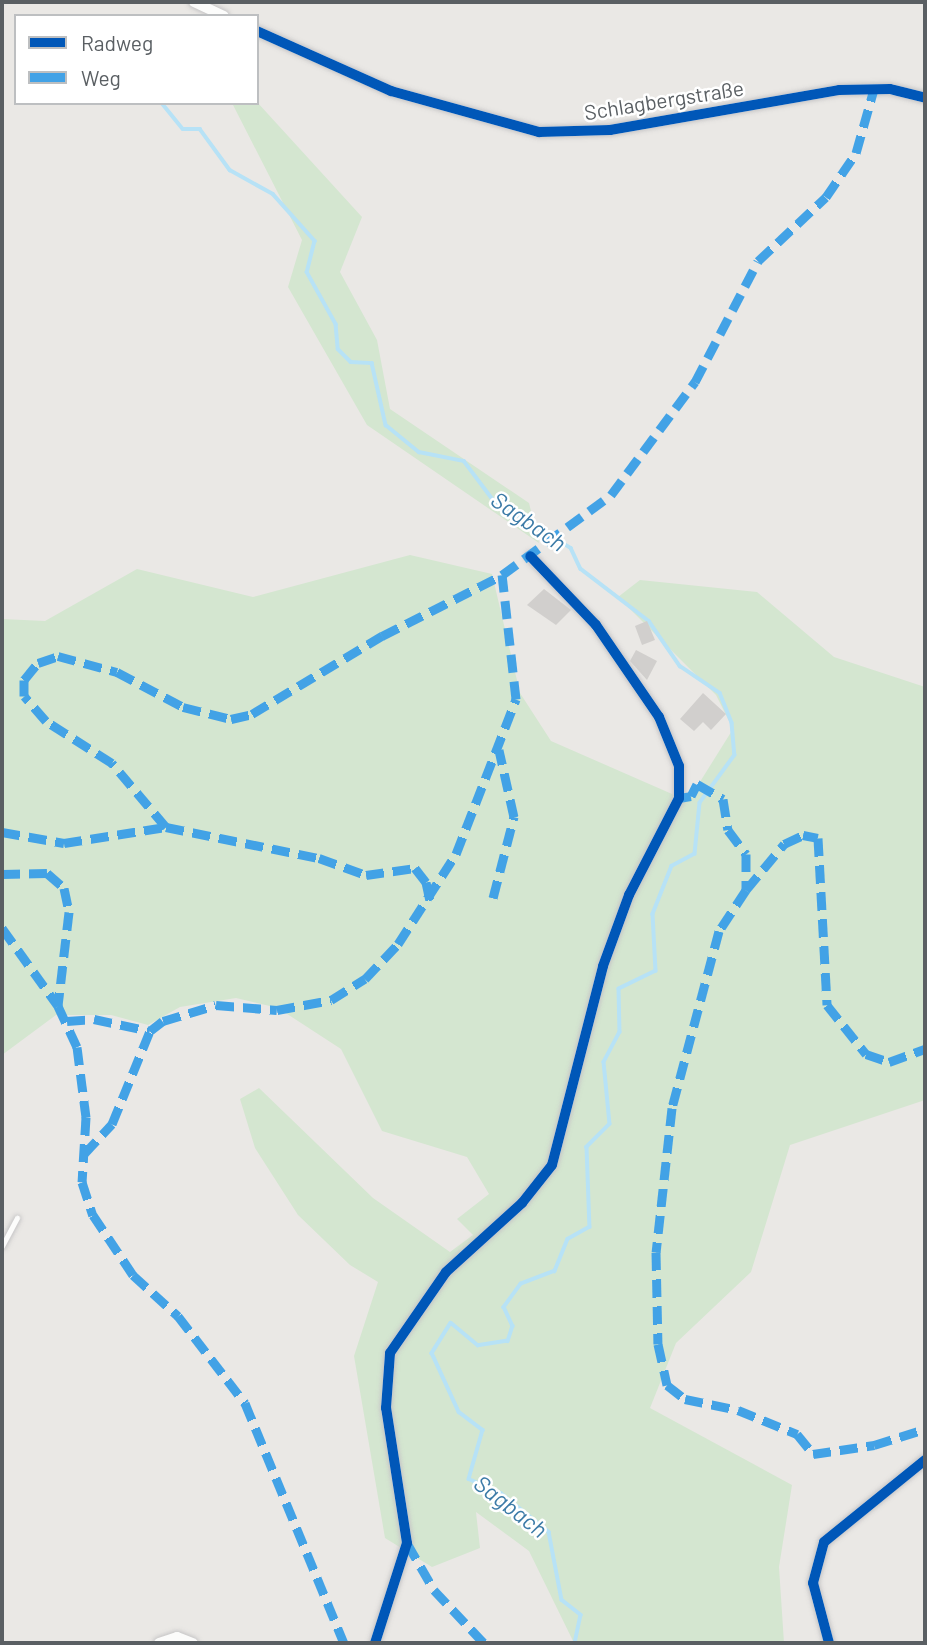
<!DOCTYPE html>
<meta charset="utf-8">
<style>
body{margin:0}
#map{position:relative;width:927px;height:1645px;overflow:hidden;background:#eae8e5;font-family:Barlow,sans-serif}
div>[style]{position:absolute}
.green>*{inset:0;background:#d4e6d0}
.stream>*{height:3.5px;margin:-1.75px;padding:0 1.75px;transform-origin:1.75px;border-radius:1.75px;background:#b7e2f6}
.building>*{inset:0;background:#d1cfcd}
.roads{filter:drop-shadow(0 0 2px #c6c5c6) drop-shadow(0 0 2px #c6c5c6)}
.service>*{height:5px;margin:-2.5px;padding:0 2.5px;transform-origin:2.5px;border-radius:2.5px;background:#fcfcfb}
.minor>*{height:10px;margin:-5px;padding:0 5px;transform-origin:5px;border-radius:5px;background:#fcfcfb}
.quiet>*{height:9px;margin-top:-4.5px;transform-origin:0;background:repeating-linear-gradient(90deg,#42a2e6 0 18px,transparent 0 27px)}
.cycleway>*{height:10px;margin:-5px;padding:0 5px;transform-origin:5px;border-radius:5px;background:#0057b8}
span{translate:-50% -50%;white-space:nowrap;text-align:center;line-height:1.15;-webkit-text-stroke:5px #fff;paint-order:stroke}
.street-label{font-size:21px;color:#5a5f63}
.water-label{font-size:23px;color:#3c7ba7;font-style:italic}
.frame{position:absolute;inset:0;border:4px solid #5a5f63;pointer-events:none}
.legend{position:absolute;left:14px;top:14px;width:245px;height:91px;box-sizing:border-box;background:#fff;border:2px solid #bdbfc1;margin:0;padding:9px 12px;list-style:none;font-size:21px;color:#5a5f63}
.legend li{display:flex;align-items:center;gap:14px;height:35px}
.legend b{width:35px;border:2px solid #bdbfc1}
</style>
<div id="map">
<div class="green">
<i style="clip-path:polygon(257px 102px,362px 217px,340px 272px,377px 340px,390px 409px,529px 503px,539px 543px,367px 425px,288px 287px,302px 240px,232px 103px)"></i>
<i style="clip-path:polygon(410px 555px,492px 574px,520px 693px,551px 741px,688px 801px,733px 729px,716px 695px,618px 597px,640px 580px,757px 592px,834px 657px,925px 687px,925px 1100px,790px 1145px,751px 1272px,676px 1343px,650px 1408px,792px 1485px,779px 1567px,784px 1643px,574px 1643px,529px 1551px,476px 1512px,480px 1548px,432px 1567px,385px 1538px,354px 1356px,378px 1282px,350px 1265px,298px 1215px,255px 1148px,240px 1099px,259px 1088px,373px 1198px,450px 1252px,473px 1235px,457px 1219px,489px 1194px,467px 1157px,382px 1131px,341px 1049px,278px 1008px,236px 998px,180px 1007px,148px 1025px,111px 1015px,56px 1015px,2px 1055px,2px 619px,45px 621px,137px 569px,253px 597px)"></i>
</div>
<div class="stream">
<i style="left:162px;top:103px;width:33px;rotate:51deg"></i>
<i style="left:183px;top:129px;width:17px"></i>
<i style="left:200px;top:129px;width:51px;rotate:53.8deg"></i>
<i style="left:230px;top:170px;width:49px;rotate:29.2deg"></i>
<i style="left:273px;top:194px;width:63px;rotate:48.2deg"></i>
<i style="left:315px;top:241px;width:32px;rotate:104deg"></i>
<i style="left:307px;top:272px;width:60px;rotate:60.9deg"></i>
<i style="left:336px;top:324px;width:25px;rotate:85deg"></i>
<i style="left:338px;top:349px;width:18px;rotate:45deg"></i>
<i style="left:351px;top:362px;width:21px;rotate:3deg"></i>
<i style="left:372px;top:363px;width:64px;rotate:77.3deg"></i>
<i style="left:386px;top:425px;width:43px;rotate:39.3deg"></i>
<i style="left:419px;top:452px;width:46px;rotate:11.3deg"></i>
<i style="left:464px;top:461px;width:50px;rotate:53.1deg"></i>
<i style="left:494px;top:501px;width:90px;rotate:31.4deg"></i>
<i style="left:571px;top:548px;width:23px;rotate:65deg"></i>
<i style="left:581px;top:569px;width:86px;rotate:37.4deg"></i>
<i style="left:649px;top:621px;width:55px;rotate:55.4deg"></i>
<i style="left:680px;top:666px;width:48px;rotate:34deg"></i>
<i style="left:720px;top:693px;width:32px;rotate:68deg"></i>
<i style="left:732px;top:723px;width:32px;rotate:85deg"></i>
<i style="left:735px;top:755px;width:59px;rotate:126.1deg"></i>
<i style="left:700px;top:803px;width:51px;rotate:95.6deg"></i>
<i style="left:695px;top:854px;width:26px;rotate:152deg"></i>
<i style="left:672px;top:866px;width:52px;rotate:111.6deg"></i>
<i style="left:653px;top:914px;width:57px;rotate:87deg"></i>
<i style="left:656px;top:971px;width:41px;rotate:154.1deg"></i>
<i style="left:619px;top:989px;width:43px;rotate:88.7deg"></i>
<i style="left:620px;top:1032px;width:34px;rotate:118deg"></i>
<i style="left:604px;top:1062px;width:62px;rotate:84.5deg"></i>
<i style="left:610px;top:1124px;width:33px;rotate:135deg"></i>
<i style="left:587px;top:1147px;width:80px;rotate:87.9deg"></i>
<i style="left:590px;top:1227px;width:25px;rotate:151deg"></i>
<i style="left:568px;top:1239px;width:35px;rotate:112deg"></i>
<i style="left:555px;top:1271px;width:36px;rotate:159deg"></i>
<i style="left:521px;top:1284px;width:29px;rotate:126deg"></i>
<i style="left:504px;top:1307px;width:21px;rotate:65deg"></i>
<i style="left:513px;top:1326px;width:16px;rotate:108deg"></i>
<i style="left:508px;top:1341px;width:30px;rotate:171deg"></i>
<i style="left:478px;top:1346px;width:35px;rotate:-140deg"></i>
<i style="left:451px;top:1323px;width:36px;rotate:122deg"></i>
<i style="left:432px;top:1353px;width:65px;rotate:65.4deg"></i>
<i style="left:459px;top:1412px;width:30px;rotate:37deg"></i>
<i style="left:483px;top:1430px;width:51px;rotate:105.9deg"></i>
<i style="left:469px;top:1479px;width:35px;rotate:24deg"></i>
<i style="left:501px;top:1493px;width:62px;rotate:39.1deg"></i>
<i style="left:549px;top:1532px;width:69px;rotate:79.2deg"></i>
<i style="left:562px;top:1600px;width:24px;rotate:38deg"></i>
<i style="left:581px;top:1615px;width:29px;rotate:102deg"></i>
</div>
<div class="building">
<i style="clip-path:polygon(544px 589px,571px 610px,556px 625px,527px 605px)"></i>
<i style="clip-path:polygon(647px 621px,655px 640px,642px 645px,635px 626px)"></i>
<i style="clip-path:polygon(636px 650px,657px 661px,647px 680px,630px 661px)"></i>
<i style="clip-path:polygon(703px 693px,726px 714px,711px 730px,703px 722px,694px 731px,680px 719px)"></i>
</div>
<div class="roads">
<div class="service">
<i style="left:2px;top:1246px;width:32px;rotate:-62deg"></i>
</div>
<div class="minor">
<i style="left:194px;top:2px;width:33px;rotate:25deg"></i>
<i style="left:257px;top:31px;width:147px;rotate:24.1deg"></i>
<i style="left:391px;top:91px;width:154px;rotate:15.5deg"></i>
<i style="left:539px;top:132px;width:71px;rotate:-1.6deg"></i>
<i style="left:610px;top:130px;width:232px;rotate:-9.9deg"></i>
<i style="left:839px;top:90px;width:51px;rotate:-1.1deg"></i>
<i style="left:890px;top:89px;width:36px;rotate:14deg"></i>
<i style="left:159px;top:1643px;width:19px;rotate:-18deg"></i>
<i style="left:177px;top:1637px;width:17px;rotate:21deg"></i>
<i style="left:375px;top:1643px;width:105px;rotate:-72.3deg"></i>
<i style="left:407px;top:1543px;width:137px;rotate:-98.8deg"></i>
<i style="left:386px;top:1408px;width:55px;rotate:-85.8deg"></i>
<i style="left:390px;top:1353px;width:98px;rotate:-55.3deg"></i>
<i style="left:446px;top:1272px;width:103px;rotate:-42.2deg"></i>
<i style="left:522px;top:1203px;width:48px;rotate:-51.7deg"></i>
<i style="left:552px;top:1165px;width:205px;rotate:-75.6deg"></i>
<i style="left:603px;top:966px;width:76px;rotate:-69.9deg"></i>
<i style="left:629px;top:895px;width:109px;rotate:-62.7deg"></i>
<i style="left:679px;top:798px;width:32px;rotate:-90deg"></i>
<i style="left:679px;top:766px;width:53px;rotate:-112.2deg"></i>
<i style="left:659px;top:717px;width:112px;rotate:-124.4deg"></i>
<i style="left:596px;top:625px;width:95px;rotate:-133.7deg"></i>
<i style="left:829px;top:1643px;width:62px;rotate:-104.9deg"></i>
<i style="left:813px;top:1583px;width:42px;rotate:-75deg"></i>
<i style="left:824px;top:1542px;width:130px;rotate:-39.1deg"></i>
</div>
</div>
<div class="quiet">
<i style="left:679px;top:798px;width:12px;rotate:-9deg"></i>
<i style="left:691px;top:796px;width:13px;rotate:-63deg"></i>
<i style="left:697px;top:784px;width:30px;rotate:30deg"></i>
<i style="left:723px;top:799px;width:31px;rotate:81deg"></i>
<i style="left:728px;top:830px;width:30px;rotate:53deg"></i>
<i style="left:746px;top:854px;width:36px;rotate:90deg"></i>
<i style="left:746px;top:890px;width:60px;rotate:-50.4deg"></i>
<i style="left:784px;top:844px;width:21px;rotate:-25deg"></i>
<i style="left:803px;top:835px;width:15px;rotate:11deg"></i>
<i style="left:818px;top:838px;width:167px;rotate:86.9deg"></i>
<i style="left:827px;top:1005px;width:63px;rotate:51.5deg"></i>
<i style="left:866px;top:1054px;width:24px;rotate:19deg"></i>
<i style="left:889px;top:1062px;width:38px;rotate:-20deg"></i>
<i style="left:166px;top:827px;width:84px;rotate:-130.2deg"></i>
<i style="left:112px;top:763px;width:78px;rotate:-147.5deg"></i>
<i style="left:46px;top:721px;width:33px;rotate:-131deg"></i>
<i style="left:24px;top:696px;width:16px;rotate:-90deg"></i>
<i style="left:24px;top:680px;width:22px;rotate:-51deg"></i>
<i style="left:38px;top:663px;width:21px;rotate:-19deg"></i>
<i style="left:58px;top:656px;width:61px;rotate:15.2deg"></i>
<i style="left:117px;top:672px;width:75px;rotate:27.9deg"></i>
<i style="left:183px;top:707px;width:49px;rotate:14deg"></i>
<i style="left:231px;top:719px;width:22px;rotate:-13deg"></i>
<i style="left:252px;top:714px;width:152px;rotate:-31deg"></i>
<i style="left:382px;top:636px;width:135px;rotate:-26.9deg"></i>
<i style="left:2px;top:832px;width:63px;rotate:10.1deg"></i>
<i style="left:64px;top:843px;width:103px;rotate:-8.9deg"></i>
<i style="left:166px;top:827px;width:156px;rotate:11.5deg"></i>
<i style="left:319px;top:858px;width:50px;rotate:19.9deg"></i>
<i style="left:366px;top:875px;width:49px;rotate:-8.1deg"></i>
<i style="left:415px;top:868px;width:18px;rotate:52deg"></i>
<i style="left:426px;top:882px;width:19px;rotate:78deg"></i>
<i style="left:2px;top:874px;width:45px;rotate:-1.3deg"></i>
<i style="left:47px;top:873px;width:23px;rotate:41deg"></i>
<i style="left:64px;top:888px;width:25px;rotate:78deg"></i>
<i style="left:69px;top:912px;width:95px;rotate:96.7deg"></i>
<i style="left:746px;top:890px;width:49px;rotate:123.4deg"></i>
<i style="left:719px;top:931px;width:183px;rotate:104.9deg"></i>
<i style="left:672px;top:1108px;width:145px;rotate:96.3deg"></i>
<i style="left:656px;top:1252px;width:92px;rotate:88.8deg"></i>
<i style="left:658px;top:1344px;width:42px;rotate:77.6deg"></i>
<i style="left:667px;top:1385px;width:23px;rotate:38deg"></i>
<i style="left:685px;top:1399px;width:54px;rotate:11.7deg"></i>
<i style="left:738px;top:1410px;width:64px;rotate:22.1deg"></i>
<i style="left:797px;top:1434px;width:26px;rotate:51deg"></i>
<i style="left:813px;top:1454px;width:62px;rotate:-8.4deg"></i>
<i style="left:874px;top:1445px;width:53px;rotate:-17.4deg"></i>
<i style="left:493px;top:898px;width:84px;rotate:-75.5deg"></i>
<i style="left:514px;top:817px;width:69px;rotate:-102.6deg"></i>
<i style="left:2px;top:928px;width:96px;rotate:54.3deg"></i>
<i style="left:58px;top:1006px;width:45px;rotate:65.1deg"></i>
<i style="left:77px;top:1047px;width:71px;rotate:82.7deg"></i>
<i style="left:86px;top:1117px;width:65px;rotate:93.5deg"></i>
<i style="left:82px;top:1182px;width:35px;rotate:72deg"></i>
<i style="left:93px;top:1215px;width:72px;rotate:56.3deg"></i>
<i style="left:133px;top:1275px;width:61px;rotate:42.3deg"></i>
<i style="left:178px;top:1316px;width:110px;rotate:52.4deg"></i>
<i style="left:245px;top:1403px;width:260px;rotate:67.6deg"></i>
<i style="left:67px;top:1021px;width:27px;rotate:-4deg"></i>
<i style="left:94px;top:1019px;width:57px;rotate:12.1deg"></i>
<i style="left:84px;top:1154px;width:41px;rotate:-47deg"></i>
<i style="left:112px;top:1124px;width:100px;rotate:-67.8deg"></i>
<i style="left:150px;top:1031px;width:16px;rotate:-38deg"></i>
<i style="left:163px;top:1021px;width:55px;rotate:-16.8deg"></i>
<i style="left:216px;top:1005px;width:61px;rotate:4.7deg"></i>
<i style="left:277px;top:1010px;width:55px;rotate:-10.5deg"></i>
<i style="left:331px;top:1000px;width:40px;rotate:-32deg"></i>
<i style="left:365px;top:979px;width:48px;rotate:-46.7deg"></i>
<i style="left:398px;top:944px;width:107px;rotate:-57.2deg"></i>
<i style="left:456px;top:854px;width:166px;rotate:-68.8deg"></i>
<i style="left:516px;top:699px;width:125px;rotate:-96.4deg"></i>
<i style="left:502px;top:575px;width:135px;rotate:-36.3deg"></i>
<i style="left:611px;top:495px;width:141px;rotate:-53.4deg"></i>
<i style="left:695px;top:382px;width:136px;rotate:-62.5deg"></i>
<i style="left:758px;top:261px;width:93px;rotate:-43.3deg"></i>
<i style="left:826px;top:197px;width:53px;rotate:-55.7deg"></i>
<i style="left:856px;top:153px;width:66px;rotate:-74.3deg"></i>
<i style="left:407px;top:1543px;width:54px;rotate:60.1deg"></i>
<i style="left:434px;top:1590px;width:73px;rotate:46.7deg"></i>
</div>
<div class="cycleway">
<i style="left:257px;top:31px;width:147px;rotate:24.1deg"></i>
<i style="left:391px;top:91px;width:154px;rotate:15.5deg"></i>
<i style="left:539px;top:132px;width:71px;rotate:-1.6deg"></i>
<i style="left:610px;top:130px;width:232px;rotate:-9.9deg"></i>
<i style="left:839px;top:90px;width:51px;rotate:-1.1deg"></i>
<i style="left:890px;top:89px;width:36px;rotate:14deg"></i>
<i style="left:375px;top:1643px;width:105px;rotate:-72.3deg"></i>
<i style="left:407px;top:1543px;width:137px;rotate:-98.8deg"></i>
<i style="left:386px;top:1408px;width:55px;rotate:-85.8deg"></i>
<i style="left:390px;top:1353px;width:98px;rotate:-55.3deg"></i>
<i style="left:446px;top:1272px;width:103px;rotate:-42.2deg"></i>
<i style="left:522px;top:1203px;width:48px;rotate:-51.7deg"></i>
<i style="left:552px;top:1165px;width:205px;rotate:-75.6deg"></i>
<i style="left:603px;top:966px;width:76px;rotate:-69.9deg"></i>
<i style="left:629px;top:895px;width:109px;rotate:-62.7deg"></i>
<i style="left:679px;top:798px;width:32px;rotate:-90deg"></i>
<i style="left:679px;top:766px;width:53px;rotate:-112.2deg"></i>
<i style="left:659px;top:717px;width:112px;rotate:-124.4deg"></i>
<i style="left:596px;top:625px;width:95px;rotate:-133.7deg"></i>
<i style="left:829px;top:1643px;width:62px;rotate:-104.9deg"></i>
<i style="left:813px;top:1583px;width:42px;rotate:-75deg"></i>
<i style="left:824px;top:1542px;width:130px;rotate:-39.1deg"></i>
</div>
<div class="street-label">
<span style="left:664px;top:100px;rotate:-9deg">Schlagbergstraße</span>
</div>
<div class="water-label">
<span style="left:529px;top:521px;rotate:35deg">Sagbach</span>
<span style="left:511px;top:1506px;rotate:38deg">Sagbach</span>
</div>
<div class="frame"></div>
<ul class="legend">
<li><b style="height:9px;background:#0057b8"></b>Radweg</li>
<li><b style="height:9px;background:#42a2e6"></b>Weg</li>
</ul>
</div>
